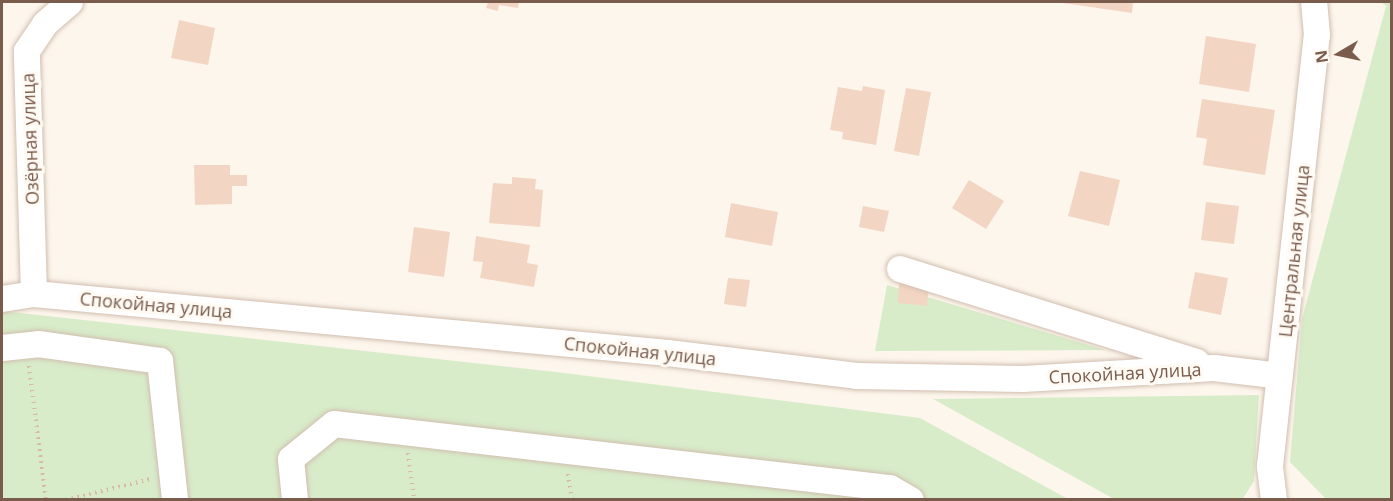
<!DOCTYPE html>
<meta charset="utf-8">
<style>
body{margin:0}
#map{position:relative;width:1393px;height:501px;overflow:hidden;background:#fdf6ec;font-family:"Open Sans",sans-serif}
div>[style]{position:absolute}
.green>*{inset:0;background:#d8ecc9}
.building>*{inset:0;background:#f3d5c3}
.path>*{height:4px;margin-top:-2px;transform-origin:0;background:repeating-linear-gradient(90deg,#d9b8a5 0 1.5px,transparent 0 6px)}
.roads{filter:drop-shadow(0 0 2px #d1beb0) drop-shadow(0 0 2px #d1beb0)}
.minor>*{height:26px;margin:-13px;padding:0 13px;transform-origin:13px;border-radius:13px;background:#fff}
span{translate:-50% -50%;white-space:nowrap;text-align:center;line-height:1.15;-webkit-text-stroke:6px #fffaf3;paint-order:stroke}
.street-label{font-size:18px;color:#7a5c4d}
.frame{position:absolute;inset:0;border:3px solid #7a5c4d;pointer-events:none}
.north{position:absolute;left:1309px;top:24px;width:60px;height:60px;-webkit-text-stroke:4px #fffaf3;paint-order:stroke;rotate:261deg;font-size:16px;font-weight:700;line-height:24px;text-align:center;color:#7a5c4d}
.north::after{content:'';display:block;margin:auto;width:21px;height:27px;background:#7a5c4d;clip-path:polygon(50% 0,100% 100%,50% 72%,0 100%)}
</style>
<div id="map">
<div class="green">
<i style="clip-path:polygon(1381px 2px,1392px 2px,1391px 499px,1326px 499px,1290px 462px,1302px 319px,1386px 6px)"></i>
<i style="clip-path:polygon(887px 285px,1105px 350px,875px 351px)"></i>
<i style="clip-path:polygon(2px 311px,556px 372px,920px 418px,1068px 499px,2px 500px)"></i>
<i style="clip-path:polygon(1259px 395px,1254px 481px,1242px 500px,1114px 499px,933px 399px)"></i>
</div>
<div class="building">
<i style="clip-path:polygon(488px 2px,519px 2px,518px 8px,499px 5px,498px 11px,486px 8px)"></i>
<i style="clip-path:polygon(1056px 2px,1133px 2px,1132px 13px)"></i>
<i style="clip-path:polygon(179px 20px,215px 28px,208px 65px,171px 58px)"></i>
<i style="clip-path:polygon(1206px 36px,1256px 44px,1249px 92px,1199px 84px)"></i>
<i style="clip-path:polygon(863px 86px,885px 90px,876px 145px,842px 139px,843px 132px,830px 130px,838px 87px,862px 91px)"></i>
<i style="clip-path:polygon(906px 88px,931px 92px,919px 156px,894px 151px)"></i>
<i style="clip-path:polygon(1202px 99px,1275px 110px,1265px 175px,1203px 165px,1207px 139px,1196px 137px)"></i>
<i style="clip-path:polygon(194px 165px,230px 165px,230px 175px,247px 175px,247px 186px,232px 186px,232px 204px,195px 205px)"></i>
<i style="clip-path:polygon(1080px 171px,1120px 180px,1109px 226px,1068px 216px)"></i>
<i style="clip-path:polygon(512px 177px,536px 179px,535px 189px,543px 190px,540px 227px,489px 223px,493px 183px,512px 184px)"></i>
<i style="clip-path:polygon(969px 180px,1004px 201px,986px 229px,952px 208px)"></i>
<i style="clip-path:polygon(1206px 202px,1239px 206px,1234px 244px,1201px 240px)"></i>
<i style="clip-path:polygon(731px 203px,778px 212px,772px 246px,725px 237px)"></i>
<i style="clip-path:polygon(863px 206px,889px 211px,884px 232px,859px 227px)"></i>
<i style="clip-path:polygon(414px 227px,450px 232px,444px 277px,408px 272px)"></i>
<i style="clip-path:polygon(476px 236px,530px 245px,527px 263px,538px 265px,534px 287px,480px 278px,483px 262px,473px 261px)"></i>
<i style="clip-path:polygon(1195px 272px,1228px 278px,1221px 315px,1188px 308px)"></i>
<i style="clip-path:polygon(728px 278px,750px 280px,746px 307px,724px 304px)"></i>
<i style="clip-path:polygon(899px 283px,929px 285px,927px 306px,898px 303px)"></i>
</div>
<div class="path">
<i style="left:29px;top:366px;width:135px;rotate:82.8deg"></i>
<i style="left:408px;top:453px;width:47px;rotate:82.7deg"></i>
<i style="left:568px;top:474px;width:26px;rotate:81deg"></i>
<i style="left:66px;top:500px;width:87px;rotate:-14deg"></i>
</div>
<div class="roads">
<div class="minor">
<i style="left:900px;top:269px;width:311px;rotate:17.4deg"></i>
<i style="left:34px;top:294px;width:243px;rotate:-91.7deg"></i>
<i style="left:27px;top:51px;width:32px;rotate:-56deg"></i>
<i style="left:45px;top:24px;width:33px;rotate:-41deg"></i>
<i style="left:2px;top:299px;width:32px;rotate:-9deg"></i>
<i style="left:34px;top:294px;width:637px;rotate:5.32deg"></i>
<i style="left:668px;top:353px;width:190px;rotate:6.9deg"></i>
<i style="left:857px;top:376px;width:166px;rotate:1deg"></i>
<i style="left:1023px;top:379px;width:191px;rotate:-3.3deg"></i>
<i style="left:1214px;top:368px;width:66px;rotate:6.9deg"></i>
<i style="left:2px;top:348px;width:36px;rotate:-6deg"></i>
<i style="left:38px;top:344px;width:123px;rotate:7.9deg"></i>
<i style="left:160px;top:361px;width:140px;rotate:83.8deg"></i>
<i style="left:295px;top:500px;width:41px;rotate:-95.6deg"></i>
<i style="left:291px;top:459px;width:55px;rotate:-39.1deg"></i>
<i style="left:334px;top:424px;width:560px;rotate:6.57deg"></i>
<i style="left:890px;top:488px;width:24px;rotate:30deg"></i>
<i style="left:1274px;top:500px;width:34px;rotate:-97deg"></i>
<i style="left:1270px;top:466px;width:434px;rotate:-83.8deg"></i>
<i style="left:1317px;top:35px;width:33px;rotate:-95deg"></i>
</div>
</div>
<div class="street-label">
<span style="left:30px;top:139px;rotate:-92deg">Озёрная улица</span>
<span style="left:1294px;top:251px;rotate:-84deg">Центральная улица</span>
<span style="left:156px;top:305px;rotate:5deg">Спокойная улица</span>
<span style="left:640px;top:351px;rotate:6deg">Спокойная улица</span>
<span style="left:1125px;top:373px;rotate:-3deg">Спокойная улица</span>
</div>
<div class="frame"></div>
<div class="north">N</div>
</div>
